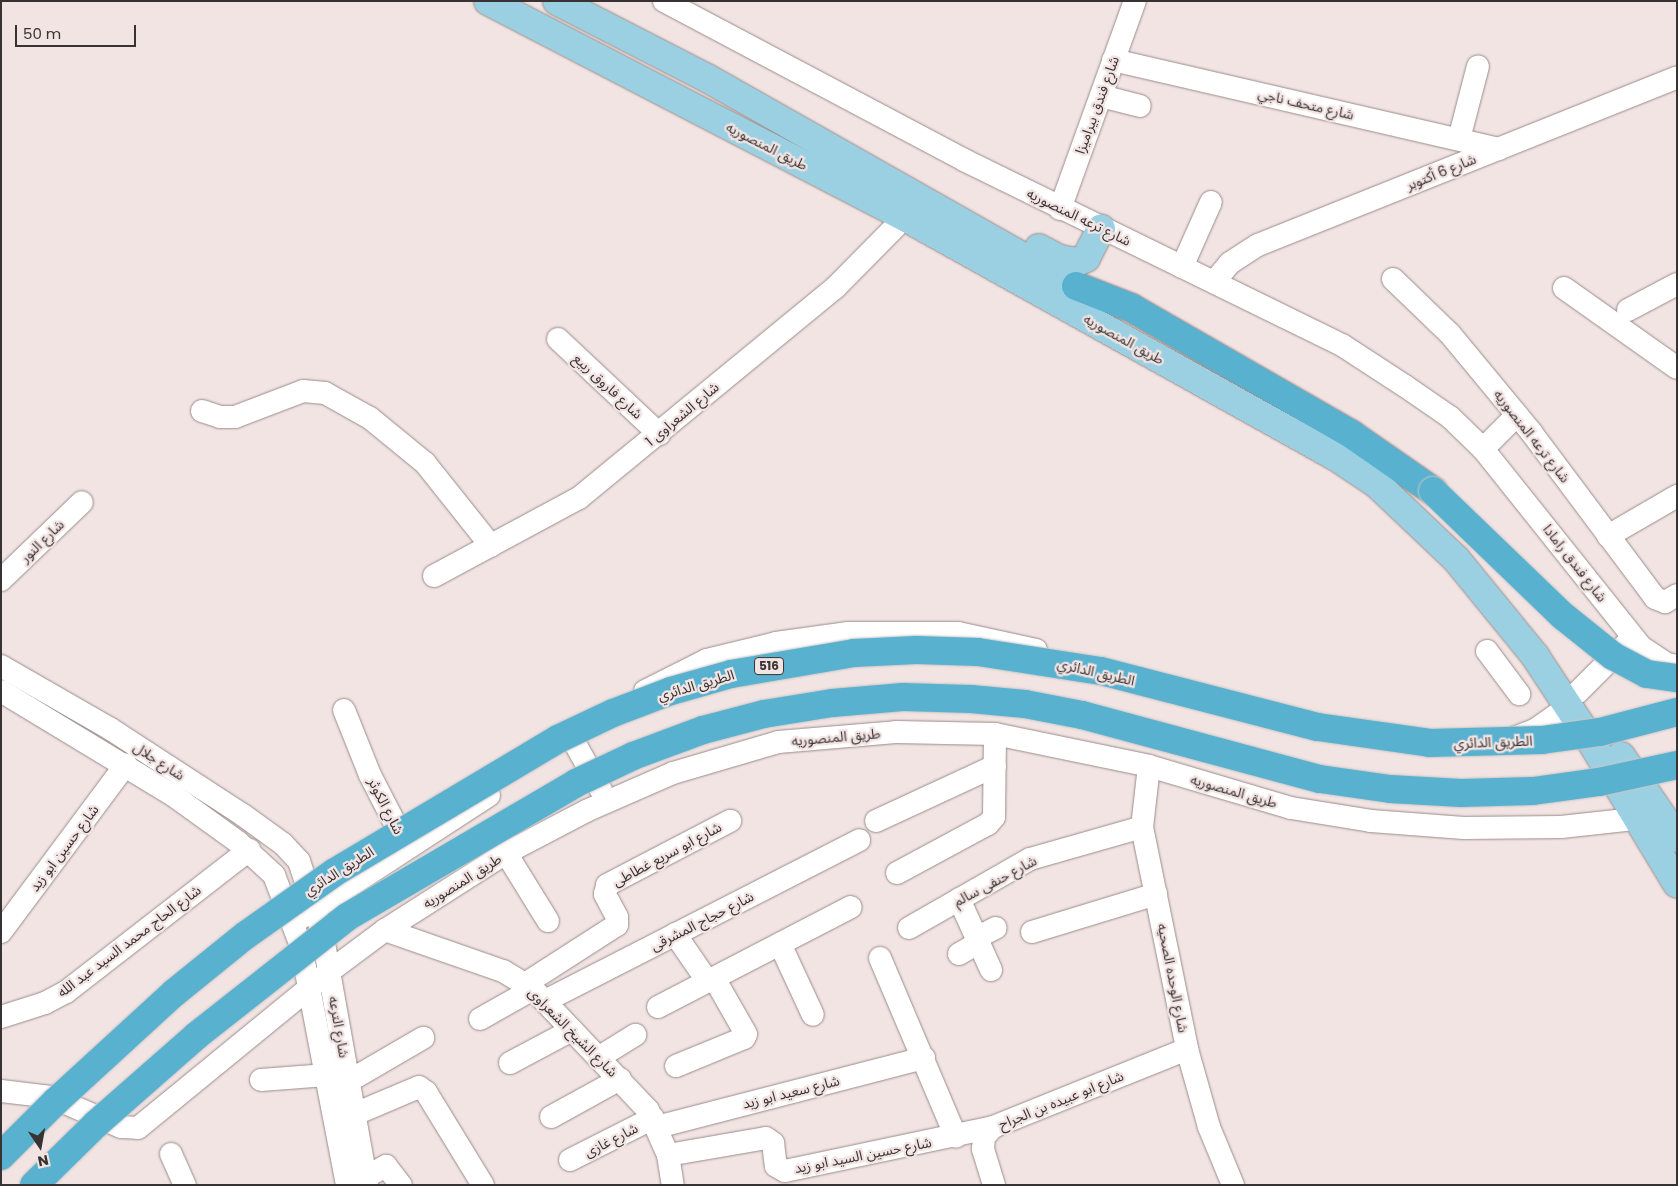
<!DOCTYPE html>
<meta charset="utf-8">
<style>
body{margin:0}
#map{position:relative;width:1678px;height:1186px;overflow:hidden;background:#f2e4e3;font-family:Poppins,"Noto Sans Arabic",sans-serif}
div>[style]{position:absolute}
.roads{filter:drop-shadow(0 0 1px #998c8b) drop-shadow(0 0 1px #998c8b)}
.minor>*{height:22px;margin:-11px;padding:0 11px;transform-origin:11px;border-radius:11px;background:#fff}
.major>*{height:28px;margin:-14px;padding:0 14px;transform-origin:14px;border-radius:14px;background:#9bd0e3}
.highway>*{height:28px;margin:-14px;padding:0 14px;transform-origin:14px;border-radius:14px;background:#59b1d0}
.bridges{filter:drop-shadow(0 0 1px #c7c6c6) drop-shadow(0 0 1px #c7c6c6)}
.highway-bridge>*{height:28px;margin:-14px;padding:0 14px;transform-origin:14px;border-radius:14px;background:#59b1d0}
span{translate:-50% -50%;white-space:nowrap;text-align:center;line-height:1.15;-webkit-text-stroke:4.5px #f2e4e3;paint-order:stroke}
.shield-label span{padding:1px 4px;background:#f2e4e3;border:1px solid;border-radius:4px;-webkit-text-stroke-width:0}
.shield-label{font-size:12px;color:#383332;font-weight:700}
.street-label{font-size:14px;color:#383332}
.frame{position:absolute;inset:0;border:2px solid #383332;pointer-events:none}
.north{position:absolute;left:15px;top:1121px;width:50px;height:50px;-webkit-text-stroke:4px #f2e4e3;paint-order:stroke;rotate:168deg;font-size:14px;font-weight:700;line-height:20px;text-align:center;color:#383332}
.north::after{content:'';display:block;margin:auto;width:18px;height:22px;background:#383332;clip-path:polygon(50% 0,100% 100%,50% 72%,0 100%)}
.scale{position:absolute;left:15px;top:25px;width:121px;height:22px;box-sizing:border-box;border:2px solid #383332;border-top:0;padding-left:6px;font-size:15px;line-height:18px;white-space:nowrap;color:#383332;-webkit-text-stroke:4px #f2e4e3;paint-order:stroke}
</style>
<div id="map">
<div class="roads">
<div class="minor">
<i style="left:664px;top:1px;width:340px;rotate:27.9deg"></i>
<i style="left:964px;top:160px;width:421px;rotate:26.1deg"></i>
<i style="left:1342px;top:345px;width:75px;rotate:33.1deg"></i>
<i style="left:1405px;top:386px;width:55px;rotate:34.6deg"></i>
<i style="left:1450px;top:417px;width:46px;rotate:44.1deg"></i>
<i style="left:1483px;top:449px;width:252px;rotate:51.4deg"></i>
<i style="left:1640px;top:646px;width:32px;rotate:34deg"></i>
<i style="left:1667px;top:664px;width:10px;rotate:11deg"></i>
<i style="left:1113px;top:60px;width:396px;rotate:13deg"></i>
<i style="left:1101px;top:96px;width:40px;rotate:14.4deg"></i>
<i style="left:1459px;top:139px;width:75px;rotate:-75.4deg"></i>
<i style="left:1060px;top:209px;width:221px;rotate:-70.2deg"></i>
<i style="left:1182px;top:267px;width:71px;rotate:-66deg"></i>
<i style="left:1393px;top:279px;width:79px;rotate:44deg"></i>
<i style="left:1450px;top:334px;width:127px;rotate:50.4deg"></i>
<i style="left:1531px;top:432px;width:207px;rotate:53.2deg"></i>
<i style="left:1655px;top:598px;width:11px;rotate:22deg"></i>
<i style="left:1665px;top:602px;width:14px;rotate:-30deg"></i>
<i style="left:1214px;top:282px;width:25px;rotate:-50deg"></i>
<i style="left:1230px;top:263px;width:33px;rotate:-33deg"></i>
<i style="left:1258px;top:245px;width:451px;rotate:-21.8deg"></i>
<i style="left:1564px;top:288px;width:138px;rotate:35.3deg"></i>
<i style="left:1628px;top:310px;width:55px;rotate:-28deg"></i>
<i style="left:558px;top:339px;width:139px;rotate:43.2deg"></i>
<i style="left:202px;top:411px;width:19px;rotate:18deg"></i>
<i style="left:220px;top:417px;width:15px"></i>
<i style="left:235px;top:417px;width:73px;rotate:-20.9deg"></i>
<i style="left:303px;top:391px;width:22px;rotate:5deg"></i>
<i style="left:325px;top:393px;width:51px;rotate:29.1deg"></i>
<i style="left:370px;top:418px;width:71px;rotate:39.3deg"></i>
<i style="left:425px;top:463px;width:106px;rotate:51.5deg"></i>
<i style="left:1483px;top:449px;width:48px;rotate:-45deg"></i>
<i style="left:1608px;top:536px;width:80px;rotate:-30.1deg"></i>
<i style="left:434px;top:576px;width:165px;rotate:-28.3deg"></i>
<i style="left:579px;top:498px;width:331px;rotate:-39.4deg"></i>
<i style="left:835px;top:288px;width:100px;rotate:-45.4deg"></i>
<i style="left:1px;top:580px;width:112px;rotate:-43.9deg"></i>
<i style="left:1487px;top:651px;width:54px;rotate:53.3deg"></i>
<i style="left:1px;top:666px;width:125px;rotate:29.9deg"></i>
<i style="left:109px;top:728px;width:160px;rotate:33deg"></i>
<i style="left:243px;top:815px;width:49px;rotate:35.9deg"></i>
<i style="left:283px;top:844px;width:23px;rotate:47deg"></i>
<i style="left:299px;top:861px;width:75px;rotate:72.1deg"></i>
<i style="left:322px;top:932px;width:257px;rotate:79.9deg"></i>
<i style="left:1px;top:691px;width:201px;rotate:31.2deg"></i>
<i style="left:173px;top:795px;width:80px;rotate:35.9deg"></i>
<i style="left:238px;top:842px;width:49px;rotate:42.5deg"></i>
<i style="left:274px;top:875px;width:76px;rotate:69.2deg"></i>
<i style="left:301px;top:946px;width:243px;rotate:79.1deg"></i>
<i style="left:645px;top:691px;width:69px;rotate:-26.6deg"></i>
<i style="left:707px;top:660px;width:71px;rotate:-13.8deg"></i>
<i style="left:776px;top:643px;width:73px;rotate:-7.9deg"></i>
<i style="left:848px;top:633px;width:110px"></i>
<i style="left:958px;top:633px;width:80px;rotate:12.3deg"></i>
<i style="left:1578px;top:692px;width:66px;rotate:-45deg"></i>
<i style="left:344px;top:710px;width:70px;rotate:68.2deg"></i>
<i style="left:370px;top:775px;width:81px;rotate:62.8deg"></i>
<i style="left:1514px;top:738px;width:22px;rotate:-21deg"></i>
<i style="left:1535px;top:730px;width:42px;rotate:-35.2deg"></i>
<i style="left:573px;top:740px;width:57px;rotate:60.8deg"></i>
<i style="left:1149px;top:766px;width:61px;rotate:96.5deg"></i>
<i style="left:1142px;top:827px;width:227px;rotate:78.5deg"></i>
<i style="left:1187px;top:1049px;width:81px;rotate:74.2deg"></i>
<i style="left:1209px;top:1127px;width:63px;rotate:67.5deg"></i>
<i style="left:876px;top:821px;width:131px;rotate:-24.8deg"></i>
<i style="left:506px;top:853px;width:80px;rotate:58.3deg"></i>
<i style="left:897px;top:873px;width:103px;rotate:-28.3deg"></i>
<i style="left:988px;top:824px;width:9px;rotate:-49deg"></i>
<i style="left:994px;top:817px;width:83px;rotate:-89.3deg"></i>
<i style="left:959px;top:899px;width:78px;rotate:65.7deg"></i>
<i style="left:293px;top:923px;width:234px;rotate:-33.1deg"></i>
<i style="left:909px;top:928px;width:139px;rotate:-29.7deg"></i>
<i style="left:1030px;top:859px;width:116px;rotate:-15.9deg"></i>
<i style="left:385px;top:930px;width:125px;rotate:19.2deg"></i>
<i style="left:503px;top:971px;width:35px;rotate:31deg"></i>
<i style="left:533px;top:989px;width:167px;rotate:46.5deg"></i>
<i style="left:648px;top:1110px;width:49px;rotate:66deg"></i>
<i style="left:668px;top:1155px;width:30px;rotate:81deg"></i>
<i style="left:1px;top:932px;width:209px;rotate:-53.3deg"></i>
<i style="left:1032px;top:932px;width:130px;rotate:-17deg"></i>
<i style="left:675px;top:934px;width:58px;rotate:55.5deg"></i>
<i style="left:976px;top:938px;width:22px;rotate:-27deg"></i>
<i style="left:780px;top:944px;width:78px;rotate:65.1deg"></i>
<i style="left:959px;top:954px;width:22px;rotate:-30deg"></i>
<i style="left:880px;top:958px;width:194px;rotate:67deg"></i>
<i style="left:525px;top:984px;width:109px;rotate:-32.7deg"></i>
<i style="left:617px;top:925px;width:8px;rotate:-90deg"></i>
<i style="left:617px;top:917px;width:26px;rotate:-118deg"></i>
<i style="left:605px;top:894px;width:9px;rotate:-77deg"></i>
<i style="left:607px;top:885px;width:139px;rotate:-27.5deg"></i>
<i style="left:545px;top:1001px;width:353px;rotate:-27.1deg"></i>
<i style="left:658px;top:1007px;width:217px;rotate:-27.4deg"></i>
<i style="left:1px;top:1017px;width:46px;rotate:-17.7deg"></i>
<i style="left:45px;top:1003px;width:24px;rotate:-28deg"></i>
<i style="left:66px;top:992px;width:232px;rotate:-37.8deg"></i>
<i style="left:480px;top:1019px;width:61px;rotate:-29.5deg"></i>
<i style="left:598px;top:1058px;width:44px;rotate:-31.9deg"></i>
<i style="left:510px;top:1063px;width:70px;rotate:-28deg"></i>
<i style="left:676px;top:1066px;width:74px;rotate:-22.4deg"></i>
<i style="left:744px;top:1038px;width:4px;rotate:-63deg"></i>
<i style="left:746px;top:1034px;width:64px;rotate:-119.7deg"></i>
<i style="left:261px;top:1080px;width:66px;rotate:-4.3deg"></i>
<i style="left:349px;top:1081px;width:86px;rotate:-30.2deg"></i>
<i style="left:1px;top:1091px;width:50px;rotate:6.8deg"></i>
<i style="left:51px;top:1097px;width:76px;rotate:23.2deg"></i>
<i style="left:121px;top:1127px;width:17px;rotate:3deg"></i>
<i style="left:138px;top:1128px;width:248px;rotate:-39.3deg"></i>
<i style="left:330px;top:971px;width:69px;rotate:-36.7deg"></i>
<i style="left:385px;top:930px;width:143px;rotate:-32.5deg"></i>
<i style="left:506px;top:853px;width:90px;rotate:-27.7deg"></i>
<i style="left:586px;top:811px;width:95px;rotate:-23.6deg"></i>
<i style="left:673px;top:773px;width:109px;rotate:-16.4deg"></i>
<i style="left:778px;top:742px;width:118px;rotate:-4.8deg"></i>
<i style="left:896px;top:732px;width:99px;rotate:1.2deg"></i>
<i style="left:995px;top:734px;width:157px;rotate:11.7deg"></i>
<i style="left:1149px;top:766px;width:148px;rotate:16.5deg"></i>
<i style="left:1291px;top:808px;width:81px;rotate:9.2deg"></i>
<i style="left:1371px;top:821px;width:93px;rotate:4.3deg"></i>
<i style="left:1464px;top:828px;width:97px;rotate:-0.6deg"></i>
<i style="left:1561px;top:827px;width:93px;rotate:-6.2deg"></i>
<i style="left:355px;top:1114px;width:69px;rotate:-22.9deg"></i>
<i style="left:419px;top:1087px;width:9px;rotate:36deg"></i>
<i style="left:426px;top:1092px;width:109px;rotate:58.5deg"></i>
<i style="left:551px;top:1117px;width:79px;rotate:-28.8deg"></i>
<i style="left:657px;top:1127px;width:276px;rotate:-14.5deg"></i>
<i style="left:171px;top:1154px;width:34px;rotate:66deg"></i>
<i style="left:668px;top:1155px;width:99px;rotate:-9.8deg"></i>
<i style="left:766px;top:1138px;width:9px;rotate:36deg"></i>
<i style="left:773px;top:1143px;width:23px;rotate:83deg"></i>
<i style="left:776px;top:1166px;width:10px;rotate:29deg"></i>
<i style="left:785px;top:1171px;width:213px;rotate:-11.9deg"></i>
<i style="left:570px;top:1160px;width:93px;rotate:-26.8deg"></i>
<i style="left:366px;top:1177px;width:23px;rotate:-29deg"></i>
<i style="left:386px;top:1166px;width:24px;rotate:52deg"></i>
<i style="left:994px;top:1185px;width:38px;rotate:-107deg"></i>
<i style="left:983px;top:1149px;width:12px;rotate:-85deg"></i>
<i style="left:984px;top:1137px;width:13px;rotate:-48deg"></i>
<i style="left:993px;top:1127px;width:209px;rotate:-21.9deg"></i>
</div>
<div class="major">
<i style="left:488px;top:1px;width:470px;rotate:27.4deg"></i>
<i style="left:905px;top:217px;width:492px;rotate:29.1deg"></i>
<i style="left:1335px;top:456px;width:50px;rotate:33.7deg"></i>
<i style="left:1377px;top:484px;width:109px;rotate:43.5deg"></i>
<i style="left:1456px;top:559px;width:125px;rotate:50.8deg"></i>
<i style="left:1535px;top:656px;width:98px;rotate:56.6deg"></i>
<i style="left:1589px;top:738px;width:170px;rotate:58.9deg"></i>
<i style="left:557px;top:1px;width:169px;rotate:27.2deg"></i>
<i style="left:707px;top:78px;width:447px;rotate:29.5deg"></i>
<i style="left:1039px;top:248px;width:24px;rotate:28deg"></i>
<i style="left:1060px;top:259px;width:17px;rotate:10deg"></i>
<i style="left:1077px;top:262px;width:10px;rotate:-24deg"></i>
<i style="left:1086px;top:258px;width:33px;rotate:-63deg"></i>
<i style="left:1621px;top:756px;width:99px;rotate:55.7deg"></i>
</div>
<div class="highway">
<i style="left:1076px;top:286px;width:60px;rotate:21.4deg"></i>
<i style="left:1132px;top:308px;width:253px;rotate:29.9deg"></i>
<i style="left:1351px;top:434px;width:100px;rotate:34.8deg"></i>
</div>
</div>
<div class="bridges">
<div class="highway-bridge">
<i style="left:1433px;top:491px;width:180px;rotate:43.9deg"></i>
<i style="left:1563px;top:616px;width:64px;rotate:38.7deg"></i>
<i style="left:1613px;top:656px;width:38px;rotate:28deg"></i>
<i style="left:1647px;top:674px;width:30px;rotate:8deg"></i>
<i style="left:1px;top:1156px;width:76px;rotate:-45deg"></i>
<i style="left:55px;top:1102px;width:161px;rotate:-42.5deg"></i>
<i style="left:174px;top:993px;width:92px;rotate:-38.9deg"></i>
<i style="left:246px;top:935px;width:109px;rotate:-35.3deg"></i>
<i style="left:335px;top:872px;width:260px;rotate:-30.8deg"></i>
<i style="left:558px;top:739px;width:61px;rotate:-25.3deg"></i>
<i style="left:613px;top:713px;width:62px;rotate:-20.8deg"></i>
<i style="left:671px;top:691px;width:62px;rotate:-15.8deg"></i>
<i style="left:731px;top:674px;width:125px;rotate:-9.7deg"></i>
<i style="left:854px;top:653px;width:62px;rotate:-2.8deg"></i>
<i style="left:916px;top:650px;width:62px;rotate:1.8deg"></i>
<i style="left:978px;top:652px;width:124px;rotate:8.8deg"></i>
<i style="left:1101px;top:671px;width:224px;rotate:14.5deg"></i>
<i style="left:1318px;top:727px;width:113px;rotate:8.1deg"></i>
<i style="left:1430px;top:743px;width:112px;rotate:-1.5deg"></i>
<i style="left:1542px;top:740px;width:59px;rotate:-7.9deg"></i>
<i style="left:1600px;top:732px;width:80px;rotate:-14.6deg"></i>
<i style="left:34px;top:1185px;width:87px;rotate:-44.5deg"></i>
<i style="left:96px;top:1124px;width:133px;rotate:-41.3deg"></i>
<i style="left:196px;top:1036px;width:192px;rotate:-38.2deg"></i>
<i style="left:347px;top:917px;width:265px;rotate:-30.3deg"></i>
<i style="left:576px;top:783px;width:63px;rotate:-25.3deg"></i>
<i style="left:633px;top:756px;width:75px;rotate:-20.4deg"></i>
<i style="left:703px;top:730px;width:63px;rotate:-14.7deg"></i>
<i style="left:764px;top:714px;width:69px;rotate:-9.2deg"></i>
<i style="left:832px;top:703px;width:71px;rotate:-4.8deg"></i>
<i style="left:903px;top:697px;width:68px;rotate:1.7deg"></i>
<i style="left:971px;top:699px;width:54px;rotate:5.3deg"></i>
<i style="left:1025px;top:704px;width:58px;rotate:10.9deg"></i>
<i style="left:1082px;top:715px;width:246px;rotate:15.1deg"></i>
<i style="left:1320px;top:779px;width:71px;rotate:8.1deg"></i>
<i style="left:1390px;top:789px;width:71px;rotate:3.2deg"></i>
<i style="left:1461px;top:793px;width:72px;rotate:-1.6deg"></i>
<i style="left:1533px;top:791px;width:67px;rotate:-7.8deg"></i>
<i style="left:1599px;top:782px;width:80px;rotate:-12.3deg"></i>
</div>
</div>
<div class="shield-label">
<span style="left:769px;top:666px">516</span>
</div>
<div class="street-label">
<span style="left:1306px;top:104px;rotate:13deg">شارع متحف ناجي</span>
<span style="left:1097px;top:105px;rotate:-70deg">شارع فندق بيراميزا</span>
<span style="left:767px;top:146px;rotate:27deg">طريق المنصوريه</span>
<span style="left:1441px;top:172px;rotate:-22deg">شارع 6 أكتوبر</span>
<span style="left:1079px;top:217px;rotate:26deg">شارع ترعه المنصوريه</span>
<span style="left:1124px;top:339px;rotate:29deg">طريق المنصوريه</span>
<span style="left:608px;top:386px;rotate:43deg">شارع فاروق ربيع</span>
<span style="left:682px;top:414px;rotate:-40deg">شارع الشعراوى 1</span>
<span style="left:1532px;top:436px;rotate:52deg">شارع ترعه المنصوريه</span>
<span style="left:42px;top:541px;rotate:-44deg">شارع النور</span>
<span style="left:1575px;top:563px;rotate:52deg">شارع فندق رامادا</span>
<span style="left:1096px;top:672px;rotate:13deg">الطريق الدائري</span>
<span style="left:696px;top:685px;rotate:-16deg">الطريق الدائري</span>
<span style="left:836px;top:737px;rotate:-5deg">طريق المنصوريه</span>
<span style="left:1493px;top:742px;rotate:-2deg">الطريق الدائري</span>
<span style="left:159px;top:761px;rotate:33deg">شارع جلال</span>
<span style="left:1234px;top:791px;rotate:16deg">طريق المنصوريه</span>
<span style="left:386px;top:806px;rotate:63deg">شارع الكوثر</span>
<span style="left:64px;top:848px;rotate:-53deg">شارع حسين ابو زيد</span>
<span style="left:667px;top:854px;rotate:-28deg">شارع ابو سريع غطاطى</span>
<span style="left:339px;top:871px;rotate:-32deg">الطريق الدائري</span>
<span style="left:462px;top:881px;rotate:-32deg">طريق المنصوريه</span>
<span style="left:995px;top:881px;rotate:-28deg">شارع حنفى سالم</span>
<span style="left:702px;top:921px;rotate:-27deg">شارع حجاج المشرقى</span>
<span style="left:129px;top:941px;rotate:-37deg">شارع الحاج محمد السيد عبد الله</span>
<span style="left:1173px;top:978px;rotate:79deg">شارع الوحده الصحيه</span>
<span style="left:339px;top:1027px;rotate:80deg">شارع الترعه</span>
<span style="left:573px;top:1032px;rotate:45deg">شارع الشيخ الشعراوى</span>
<span style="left:791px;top:1092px;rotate:-14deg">شارع سعيد ابو زيد</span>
<span style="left:1061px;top:1100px;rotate:-22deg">شارع ابو عبيده بن الجراح</span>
<span style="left:611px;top:1140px;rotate:-27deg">شارع غازى</span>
<span style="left:863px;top:1155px;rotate:-11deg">شارع حسين السيد ابو زيد</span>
</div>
<div class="frame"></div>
<div class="north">N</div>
<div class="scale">50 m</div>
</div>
